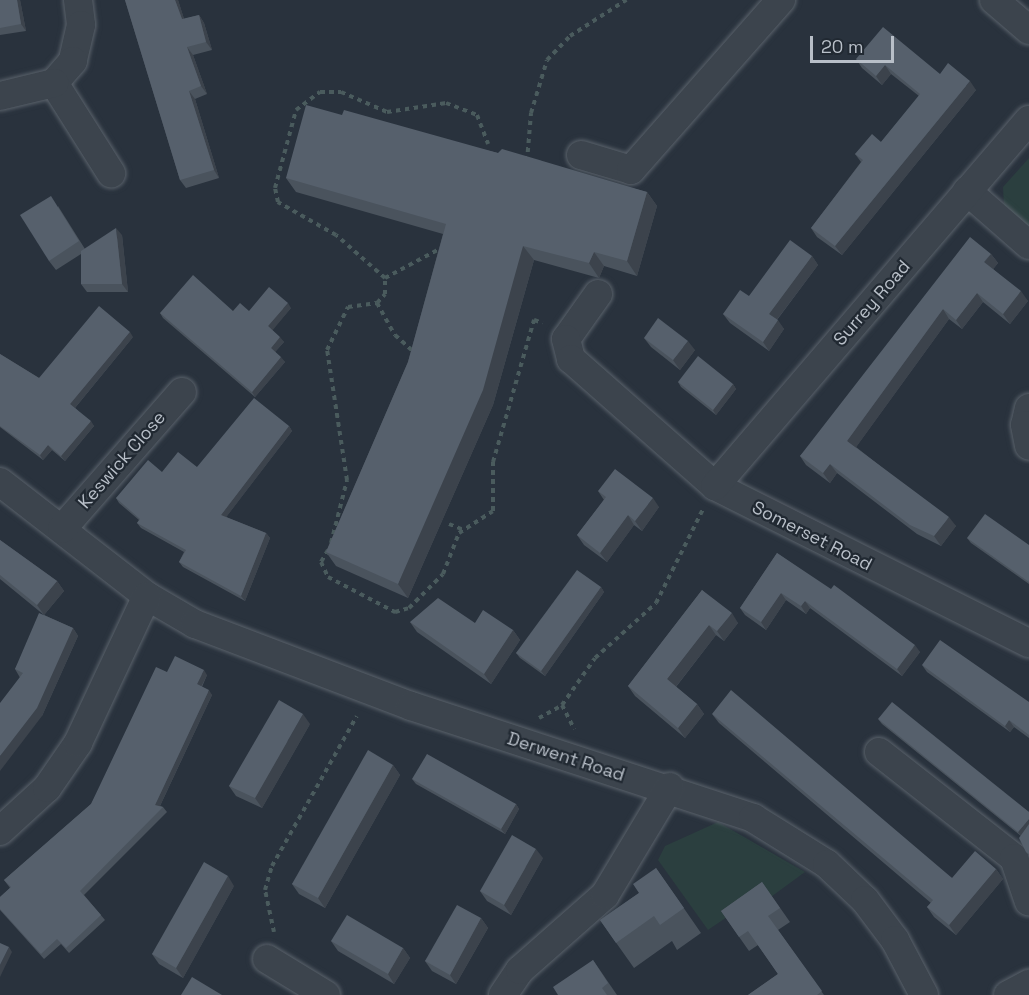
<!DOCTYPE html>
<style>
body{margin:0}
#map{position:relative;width:1029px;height:995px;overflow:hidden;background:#29323d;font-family:"Space Grotesk",sans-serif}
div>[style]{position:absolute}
.green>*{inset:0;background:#2b3f3f}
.path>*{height:4px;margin-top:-2px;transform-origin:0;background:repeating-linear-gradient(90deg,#4a5b5d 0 4.5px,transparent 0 9px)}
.roads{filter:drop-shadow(0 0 2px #5a626b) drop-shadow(0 0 2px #5a626b)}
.minor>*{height:28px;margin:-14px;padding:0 14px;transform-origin:14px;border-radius:14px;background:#3c444d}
.wall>*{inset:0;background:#4a535d}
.shaded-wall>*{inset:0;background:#3c434c}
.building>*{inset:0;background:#56606c}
span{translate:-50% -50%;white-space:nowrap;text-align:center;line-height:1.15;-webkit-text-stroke:4.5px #212932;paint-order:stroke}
.street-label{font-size:18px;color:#b8bfc8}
.scale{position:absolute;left:810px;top:36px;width:84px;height:27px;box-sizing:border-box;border:3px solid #b8bfc8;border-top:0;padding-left:8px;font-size:18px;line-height:21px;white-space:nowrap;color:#b8bfc8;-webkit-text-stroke:4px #212932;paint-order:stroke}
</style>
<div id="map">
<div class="green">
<i style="clip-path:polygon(1029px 158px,1029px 233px,1004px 209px,1003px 187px)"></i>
<i style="clip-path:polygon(718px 822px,805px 872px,737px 922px,730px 915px,708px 930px,658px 860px,665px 846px)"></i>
</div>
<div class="path">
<i style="left:527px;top:161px;width:48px;rotate:-85.2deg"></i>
<i style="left:531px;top:113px;width:55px;rotate:-73.2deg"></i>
<i style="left:547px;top:60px;width:33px;rotate:-46deg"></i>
<i style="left:570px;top:36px;width:67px;rotate:-32.7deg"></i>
<i style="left:385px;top:278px;width:66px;rotate:-28.1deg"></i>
<i style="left:377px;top:303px;width:37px;rotate:61deg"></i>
<i style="left:395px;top:335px;width:25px;rotate:42deg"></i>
<i style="left:449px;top:524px;width:16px;rotate:22deg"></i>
<i style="left:331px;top:543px;width:65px;rotate:-75.7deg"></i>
<i style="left:347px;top:480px;width:132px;rotate:-98.7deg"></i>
<i style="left:327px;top:350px;width:48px;rotate:-64deg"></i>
<i style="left:348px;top:307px;width:29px;rotate:-8deg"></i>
<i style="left:377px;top:303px;width:12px;rotate:-48deg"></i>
<i style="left:385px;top:294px;width:16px;rotate:-90deg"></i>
<i style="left:385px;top:278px;width:65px;rotate:-138.7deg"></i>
<i style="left:336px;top:235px;width:67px;rotate:-150.4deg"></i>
<i style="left:278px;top:202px;width:14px;rotate:-102deg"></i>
<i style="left:275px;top:188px;width:81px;rotate:-74.9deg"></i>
<i style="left:296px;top:110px;width:30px;rotate:-37deg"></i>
<i style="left:320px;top:92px;width:21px"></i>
<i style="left:341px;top:92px;width:50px;rotate:23.5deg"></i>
<i style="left:387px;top:112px;width:60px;rotate:-8.7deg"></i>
<i style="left:446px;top:103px;width:33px;rotate:21deg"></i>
<i style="left:477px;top:115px;width:31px;rotate:69deg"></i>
<i style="left:328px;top:550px;width:14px;rotate:120deg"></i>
<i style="left:321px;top:562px;width:17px;rotate:65deg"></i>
<i style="left:328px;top:577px;width:76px;rotate:27.6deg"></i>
<i style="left:395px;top:612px;width:15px;rotate:-16deg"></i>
<i style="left:409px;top:608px;width:48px;rotate:-45deg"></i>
<i style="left:443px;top:574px;width:44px;rotate:-68.7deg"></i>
<i style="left:459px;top:533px;width:40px;rotate:-32.9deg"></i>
<i style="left:493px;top:511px;width:49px;rotate:-90deg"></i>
<i style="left:493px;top:462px;width:148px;rotate:-73.9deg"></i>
<i style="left:534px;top:320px;width:9px;rotate:18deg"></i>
<i style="left:562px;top:705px;width:27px;rotate:63deg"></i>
<i style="left:539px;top:718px;width:26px;rotate:-29deg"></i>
<i style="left:562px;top:705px;width:57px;rotate:-54.9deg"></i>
<i style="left:595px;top:658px;width:82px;rotate:-42deg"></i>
<i style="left:656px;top:603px;width:105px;rotate:-63.4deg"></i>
<i style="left:274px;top:932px;width:43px;rotate:-102.1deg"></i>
<i style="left:265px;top:890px;width:25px;rotate:-74deg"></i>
<i style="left:272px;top:866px;width:172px;rotate:-60.5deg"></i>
</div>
<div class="roads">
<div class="minor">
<i style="left:78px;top:0;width:25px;rotate:83deg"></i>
<i style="left:81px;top:25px;width:37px;rotate:103deg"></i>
<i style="left:73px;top:61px;width:29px;rotate:131deg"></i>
<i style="left:54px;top:83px;width:107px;rotate:57.7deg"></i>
<i style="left:994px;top:0;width:46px;rotate:40.6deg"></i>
<i style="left:0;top:96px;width:56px;rotate:-13.5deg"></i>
<i style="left:581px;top:155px;width:52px;rotate:16.7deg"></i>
<i style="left:631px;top:170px;width:227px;rotate:-48.6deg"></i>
<i style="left:967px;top:191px;width:82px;rotate:41.1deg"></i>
<i style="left:598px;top:294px;width:55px;rotate:125.4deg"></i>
<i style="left:566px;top:339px;width:21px;rotate:76deg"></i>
<i style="left:571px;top:359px;width:192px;rotate:41.4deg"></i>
<i style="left:715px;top:486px;width:351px;rotate:26.6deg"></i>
<i style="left:1029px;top:408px;width:17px;rotate:103deg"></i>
<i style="left:1025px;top:425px;width:21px;rotate:79deg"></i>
<i style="left:0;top:482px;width:186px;rotate:37.8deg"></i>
<i style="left:147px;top:596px;width:56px;rotate:30.3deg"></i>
<i style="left:195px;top:624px;width:231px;rotate:20.8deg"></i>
<i style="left:411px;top:706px;width:360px;rotate:18.1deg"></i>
<i style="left:753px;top:818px;width:87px;rotate:31.9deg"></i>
<i style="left:827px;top:864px;width:52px;rotate:43.5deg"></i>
<i style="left:865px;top:900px;width:50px;rotate:53.1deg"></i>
<i style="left:895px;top:940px;width:62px;rotate:62.2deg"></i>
<i style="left:715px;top:486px;width:482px;rotate:-49.4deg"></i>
<i style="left:62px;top:529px;width:182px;rotate:-48.8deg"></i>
<i style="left:879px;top:752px;width:172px;rotate:38.1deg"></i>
<i style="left:1014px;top:858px;width:46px;rotate:71.2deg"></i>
<i style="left:0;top:831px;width:64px;rotate:-42.5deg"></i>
<i style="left:47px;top:788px;width:55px;rotate:-55.4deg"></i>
<i style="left:78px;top:743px;width:162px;rotate:-64.9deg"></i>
<i style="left:267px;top:959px;width:69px;rotate:31.4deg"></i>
<i style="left:503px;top:995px;width:30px;rotate:-56deg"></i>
<i style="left:520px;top:970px;width:113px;rotate:-41.4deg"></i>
<i style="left:605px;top:895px;width:126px;rotate:-59deg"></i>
<i style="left:1008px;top:995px;width:24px;rotate:-28deg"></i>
</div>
</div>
<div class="wall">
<i style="clip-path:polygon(0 0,20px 0,26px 31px,0 35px)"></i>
<i style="clip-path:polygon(125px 0,178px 0,184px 19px,199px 15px,204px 23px,212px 50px,193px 55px,207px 94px,195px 99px,219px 178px,186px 188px,180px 180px)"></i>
<i style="clip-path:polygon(856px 59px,940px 74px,976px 90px,842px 255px,817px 237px,811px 228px,861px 162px,855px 154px,881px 142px,919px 96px,891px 74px,882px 85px,862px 68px)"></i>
<i style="clip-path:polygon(342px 115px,498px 153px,647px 192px,657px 206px,637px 276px,604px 266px,599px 278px,534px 260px,493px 405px,408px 598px,336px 566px,326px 552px,408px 362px,443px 234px,296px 192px,286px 178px)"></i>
<i style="clip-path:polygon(58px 206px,85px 249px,122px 235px,128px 292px,87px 292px,81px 284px,81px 254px,56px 270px,49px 261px)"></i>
<i style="clip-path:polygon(991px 254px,998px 263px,993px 269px,1028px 301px,1010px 324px,983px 302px,962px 329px,949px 319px,856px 447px,956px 526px,941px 546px,917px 534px,837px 473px,830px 483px,806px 465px,800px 456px)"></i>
<i style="clip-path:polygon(812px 256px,818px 265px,777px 320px,784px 329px,769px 351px,730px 323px,723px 314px,749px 296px)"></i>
<i style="clip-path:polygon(291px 308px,272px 330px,284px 342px,275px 352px,285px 362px,255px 397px,163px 318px,160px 313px,249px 311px)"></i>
<i style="clip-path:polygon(133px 337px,75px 408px,94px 426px,65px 461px,52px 450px,43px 460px,0 427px,0 354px,39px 378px)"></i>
<i style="clip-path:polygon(644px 338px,695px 350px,680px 370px,651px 347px)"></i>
<i style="clip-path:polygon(678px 382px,733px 384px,736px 389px,716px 415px,681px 387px)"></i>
<i style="clip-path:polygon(289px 426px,292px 431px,226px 517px,266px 533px,270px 538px,245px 601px,183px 567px,179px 562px,184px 552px,141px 528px,137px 523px,139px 520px,119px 503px,116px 498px,162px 472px,197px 467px)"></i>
<i style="clip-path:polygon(598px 491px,659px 507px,642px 531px,634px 525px,607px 562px,584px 545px,577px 535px,604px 500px)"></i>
<i style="clip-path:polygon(967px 538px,1029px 545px,1029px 584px,971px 543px)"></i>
<i style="clip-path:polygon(0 540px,57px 581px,64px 591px,44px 615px,73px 628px,78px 636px,42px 716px,15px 669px,44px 615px,0 579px)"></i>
<i style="clip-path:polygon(777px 553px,920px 652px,902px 676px,810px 608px,806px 614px,786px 600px,766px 630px,745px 615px,740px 608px)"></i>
<i style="clip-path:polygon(601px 587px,604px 592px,545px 676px,520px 658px,516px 653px)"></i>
<i style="clip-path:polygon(702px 590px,738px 623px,724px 641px,716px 635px,676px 687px,697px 704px,704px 714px,685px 738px,635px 696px,628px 686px)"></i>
<i style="clip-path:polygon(410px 622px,475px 623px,513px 630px,520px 640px,491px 684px,417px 632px)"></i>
<i style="clip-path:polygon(922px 665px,1029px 702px,1029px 738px,1014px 727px,1010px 732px,927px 672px)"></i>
<i style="clip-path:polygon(167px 672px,207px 675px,202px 687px,212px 695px,160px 806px,163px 807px,167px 812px,84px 895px,105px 920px,69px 953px,61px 944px,44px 959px,0 910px,0 897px,10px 888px,4px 880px,91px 804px)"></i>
<i style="clip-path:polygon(712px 714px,952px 878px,996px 869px,1003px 879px,956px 935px,934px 917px,927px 907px,931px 903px,719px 723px)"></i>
<i style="clip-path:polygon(878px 719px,1029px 812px,1029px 856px,1026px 852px,1021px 836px,882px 724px)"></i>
<i style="clip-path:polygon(310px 724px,262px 808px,236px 796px,229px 786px)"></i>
<i style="clip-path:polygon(393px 765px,400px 775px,325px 908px,299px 894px,292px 884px)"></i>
<i style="clip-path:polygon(412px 779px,516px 804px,519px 809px,505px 834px,416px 784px)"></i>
<i style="clip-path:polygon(543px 858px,511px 915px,487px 901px,480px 891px)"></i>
<i style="clip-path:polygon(656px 868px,701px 933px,677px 950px,672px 941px,634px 968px,600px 920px,639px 893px)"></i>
<i style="clip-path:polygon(762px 882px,790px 922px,778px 930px,824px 995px,748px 995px,778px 974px,758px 945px,749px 951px,721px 911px)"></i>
<i style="clip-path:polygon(234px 886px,183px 978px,159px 964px,152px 954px)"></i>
<i style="clip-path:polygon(481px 918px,488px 928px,456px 984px,432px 971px,425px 961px)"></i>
<i style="clip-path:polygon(331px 941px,403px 948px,410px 958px,394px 984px,338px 951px)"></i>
<i style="clip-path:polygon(593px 960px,617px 995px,558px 995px)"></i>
</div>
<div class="shaded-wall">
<i style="clip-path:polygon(17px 0,20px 0,26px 31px,21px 24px)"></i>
<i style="clip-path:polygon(175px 0,178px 0,187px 28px,182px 19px)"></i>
<i style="clip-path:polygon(199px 15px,204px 23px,212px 50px,206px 42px)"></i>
<i style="clip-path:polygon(187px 47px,193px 55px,207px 94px,201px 86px)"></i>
<i style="clip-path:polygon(885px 65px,891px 74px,882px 85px,876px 76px)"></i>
<i style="clip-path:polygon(970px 81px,976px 90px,842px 255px,835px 246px)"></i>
<i style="clip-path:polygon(189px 91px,195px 99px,219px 178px,214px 170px)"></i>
<i style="clip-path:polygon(647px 192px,657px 206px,637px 276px,627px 261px)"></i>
<i style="clip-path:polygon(116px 228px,122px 235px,128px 292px,122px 284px)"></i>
<i style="clip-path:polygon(523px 246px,534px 260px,493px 405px,408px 598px,398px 584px)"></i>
<i style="clip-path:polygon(594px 252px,604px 266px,599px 278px,589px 263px)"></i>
<i style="clip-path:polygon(991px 254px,998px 263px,991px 272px,984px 262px)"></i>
<i style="clip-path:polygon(812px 256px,818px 265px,775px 322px,769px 314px)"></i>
<i style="clip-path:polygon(1021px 291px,1028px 301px,1010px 324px,1003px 314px)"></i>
<i style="clip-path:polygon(977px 293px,983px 302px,962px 329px,956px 320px)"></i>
<i style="clip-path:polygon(288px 303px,291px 308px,272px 331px,268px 326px)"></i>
<i style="clip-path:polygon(943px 309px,949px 319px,854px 450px,847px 441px)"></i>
<i style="clip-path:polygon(778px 320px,784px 329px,769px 351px,763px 342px)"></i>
<i style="clip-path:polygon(130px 332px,133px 337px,74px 409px,70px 404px)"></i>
<i style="clip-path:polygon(280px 337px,284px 342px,274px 353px,271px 348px)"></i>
<i style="clip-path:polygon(688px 341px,695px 350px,680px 370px,673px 360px)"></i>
<i style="clip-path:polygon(281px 357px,285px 362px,255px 397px,252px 392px)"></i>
<i style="clip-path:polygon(733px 384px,736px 389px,716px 415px,713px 410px)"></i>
<i style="clip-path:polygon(91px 421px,94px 426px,65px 461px,61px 456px)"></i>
<i style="clip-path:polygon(289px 426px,292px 431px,224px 520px,221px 515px)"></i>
<i style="clip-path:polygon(48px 445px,52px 450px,43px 460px,40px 455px)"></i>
<i style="clip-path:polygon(830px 464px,837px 473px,830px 483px,823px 473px)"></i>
<i style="clip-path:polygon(653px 498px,659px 507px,642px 531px,635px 521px)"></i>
<i style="clip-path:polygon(628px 515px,634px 525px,607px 562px,600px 553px)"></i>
<i style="clip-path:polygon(949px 517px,956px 526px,941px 546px,934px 536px)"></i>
<i style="clip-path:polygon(266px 533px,270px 538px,245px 601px,241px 596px)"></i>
<i style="clip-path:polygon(57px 581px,64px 591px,44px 615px,37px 605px)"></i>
<i style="clip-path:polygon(601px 587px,604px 592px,545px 676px,541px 671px)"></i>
<i style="clip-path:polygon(781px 593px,786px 600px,766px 630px,761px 622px)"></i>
<i style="clip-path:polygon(805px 601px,810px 608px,806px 614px,801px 606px)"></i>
<i style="clip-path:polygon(732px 613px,738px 623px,724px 641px,717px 631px)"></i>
<i style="clip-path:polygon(709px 625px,716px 635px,674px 689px,667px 679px)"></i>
<i style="clip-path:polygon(73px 628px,78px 636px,42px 716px,0 771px,0 756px)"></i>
<i style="clip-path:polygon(513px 630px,520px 640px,491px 684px,484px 674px)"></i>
<i style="clip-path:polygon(915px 645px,920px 652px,902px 676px,897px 669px)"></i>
<i style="clip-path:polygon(204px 670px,207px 675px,200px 689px,197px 684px)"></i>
<i style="clip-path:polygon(209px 690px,212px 695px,158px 810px,155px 805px)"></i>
<i style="clip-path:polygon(697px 704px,704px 714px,685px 738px,678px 728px)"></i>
<i style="clip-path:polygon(303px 714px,310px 724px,262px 808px,255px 798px)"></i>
<i style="clip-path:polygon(1009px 720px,1014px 727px,1010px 732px,1005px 726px)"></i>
<i style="clip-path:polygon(393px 765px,400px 775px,325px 908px,318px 898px)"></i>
<i style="clip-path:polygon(516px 804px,519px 809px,505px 834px,501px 829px)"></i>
<i style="clip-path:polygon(1029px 819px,1029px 828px,1022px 837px,1018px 832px)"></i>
<i style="clip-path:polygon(536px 849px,543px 858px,511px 915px,504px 905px)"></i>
<i style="clip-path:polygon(996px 869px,1003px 879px,956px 935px,949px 925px)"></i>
<i style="clip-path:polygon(228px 876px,234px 886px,183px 978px,176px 968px)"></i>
<i style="clip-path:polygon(481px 918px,488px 928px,456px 984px,450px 975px)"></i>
<i style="clip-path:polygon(9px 947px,12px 952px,0 977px,0 965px)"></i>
<i style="clip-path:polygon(403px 948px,410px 958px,394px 984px,388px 974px)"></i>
</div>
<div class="building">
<i style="clip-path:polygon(0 0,17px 0,21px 24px,0 28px)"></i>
<i style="clip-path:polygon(125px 0,175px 0,182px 19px,199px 15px,206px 42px,187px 47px,201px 86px,189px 91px,214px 170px,180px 180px)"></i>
<i style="clip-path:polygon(883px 27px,940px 74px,948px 63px,970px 81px,835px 246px,811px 228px,863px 160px,855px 154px,872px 134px,881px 142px,920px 94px,885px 65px,876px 76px,856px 59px)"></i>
<i style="clip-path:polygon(306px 105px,342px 115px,344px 110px,498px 153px,502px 149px,647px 192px,627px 261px,594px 252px,589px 263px,523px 246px,483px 390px,398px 584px,326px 552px,408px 362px,446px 224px,286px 178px)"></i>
<i style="clip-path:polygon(51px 196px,79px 241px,49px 261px,20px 215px)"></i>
<i style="clip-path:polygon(116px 228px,122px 284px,81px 284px,81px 251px)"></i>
<i style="clip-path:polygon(970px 237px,991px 254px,984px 262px,1021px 291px,1003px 314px,977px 293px,956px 320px,943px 309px,847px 441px,949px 517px,934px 536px,910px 525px,830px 464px,823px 473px,800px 456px)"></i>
<i style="clip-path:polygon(790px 240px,812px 256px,769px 314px,778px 320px,763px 342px,723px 314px,740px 290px,749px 296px)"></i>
<i style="clip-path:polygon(193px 275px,233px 311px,240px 303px,249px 311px,269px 287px,288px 303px,268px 326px,280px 337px,271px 348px,281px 357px,252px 392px,160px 313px)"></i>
<i style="clip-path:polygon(99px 306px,130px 332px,70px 404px,91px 421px,61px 456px,48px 445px,40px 455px,0 426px,0 354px,39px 378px)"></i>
<i style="clip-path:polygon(658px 318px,688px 341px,673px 360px,644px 338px)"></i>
<i style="clip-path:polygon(698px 356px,733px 384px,713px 410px,678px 382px)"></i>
<i style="clip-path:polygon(254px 398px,289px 426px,221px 515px,266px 533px,241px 596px,179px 562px,186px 550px,137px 523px,140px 519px,116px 498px,148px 460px,162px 472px,178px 452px,197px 467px)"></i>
<i style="clip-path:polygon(615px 469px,653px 498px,635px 521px,628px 515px,600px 553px,577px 535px,606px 497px,598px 491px)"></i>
<i style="clip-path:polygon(985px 514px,1029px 545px,1029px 582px,967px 538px)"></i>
<i style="clip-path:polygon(0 540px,57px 581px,37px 605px,0 575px)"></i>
<i style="clip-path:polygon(777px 553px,831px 589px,834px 585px,915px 645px,897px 669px,805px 601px,801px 606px,781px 593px,761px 622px,740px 608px)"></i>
<i style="clip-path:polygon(577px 570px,601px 587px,541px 671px,516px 653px)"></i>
<i style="clip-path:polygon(702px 590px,732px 613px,717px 631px,709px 625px,667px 679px,697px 704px,678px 728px,628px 686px)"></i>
<i style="clip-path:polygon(438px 598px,475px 623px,483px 610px,513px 630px,484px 674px,410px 622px)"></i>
<i style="clip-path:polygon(39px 613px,73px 628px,37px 708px,0 756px,0 703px,23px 673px,15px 669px)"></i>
<i style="clip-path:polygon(940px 640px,1029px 702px,1029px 735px,1009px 720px,1005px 726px,922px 665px)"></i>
<i style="clip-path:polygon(175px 656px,204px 670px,197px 684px,209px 690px,155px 805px,163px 807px,80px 891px,101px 915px,66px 948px,57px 939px,41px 954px,0 909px,0 897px,11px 887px,4px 880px,91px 804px,156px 667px,167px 672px)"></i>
<i style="clip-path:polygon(731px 690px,952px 878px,975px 851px,996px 869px,949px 925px,927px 907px,933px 900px,712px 714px)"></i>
<i style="clip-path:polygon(279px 700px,303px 714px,255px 798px,229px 786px)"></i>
<i style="clip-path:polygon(892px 702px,1029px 812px,1029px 819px,1018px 832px,878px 719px)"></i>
<i style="clip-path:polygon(368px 750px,393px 765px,318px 898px,292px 884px)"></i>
<i style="clip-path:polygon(427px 754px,516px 804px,501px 829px,412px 779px)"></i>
<i style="clip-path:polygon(1029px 824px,1029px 854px,1026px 852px,1019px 838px)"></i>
<i style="clip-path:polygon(512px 835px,536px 849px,504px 905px,480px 891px)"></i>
<i style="clip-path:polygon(204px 862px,228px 876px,176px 968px,152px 954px)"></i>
<i style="clip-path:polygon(656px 868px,684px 908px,660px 925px,654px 916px,616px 943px,600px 920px,639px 893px,633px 884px)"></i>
<i style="clip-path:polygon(762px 882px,780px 908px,768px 916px,822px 991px,817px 995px,748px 995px,778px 974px,748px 931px,739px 937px,721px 911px)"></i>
<i style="clip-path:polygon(457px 905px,481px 918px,450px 975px,425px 961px)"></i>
<i style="clip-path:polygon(347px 915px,403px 948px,388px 974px,331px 941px)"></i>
<i style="clip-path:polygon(0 943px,9px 947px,0 965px)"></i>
<i style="clip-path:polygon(593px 960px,608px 983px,602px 988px,607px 995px,558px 995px,553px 987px)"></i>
<i style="clip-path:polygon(192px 977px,222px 995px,181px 995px)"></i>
</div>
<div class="street-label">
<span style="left:872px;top:303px;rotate:-49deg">Surrey Road</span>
<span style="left:122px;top:460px;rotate:-49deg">Keswick Close</span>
<span style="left:812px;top:536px;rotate:27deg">Somerset Road</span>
<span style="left:566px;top:757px;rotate:18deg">Derwent Road</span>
</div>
<div class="scale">20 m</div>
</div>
